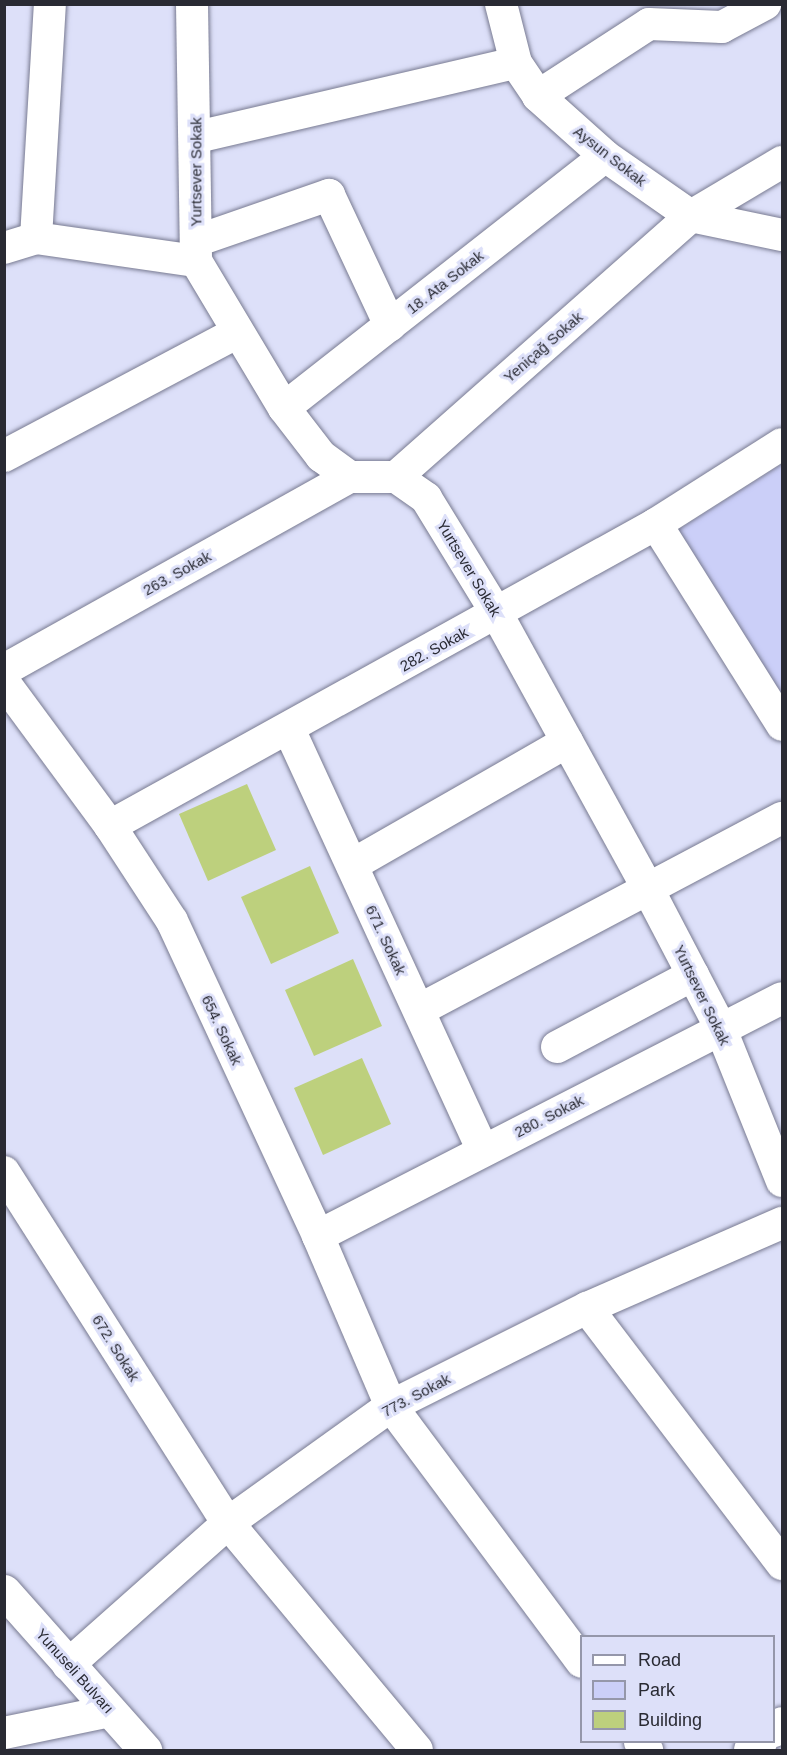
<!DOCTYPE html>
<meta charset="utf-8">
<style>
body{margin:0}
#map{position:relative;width:787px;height:1755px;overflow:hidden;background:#dde0f9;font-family:Helvetica,sans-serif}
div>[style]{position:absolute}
.green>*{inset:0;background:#cbcff8}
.building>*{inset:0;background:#bdd07d}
.roads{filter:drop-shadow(0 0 2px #787a91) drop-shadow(0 0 2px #787a91)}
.minor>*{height:32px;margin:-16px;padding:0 16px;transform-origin:16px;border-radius:16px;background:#fff}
.secondary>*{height:33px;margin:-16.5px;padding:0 16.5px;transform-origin:16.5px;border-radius:16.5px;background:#fff}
span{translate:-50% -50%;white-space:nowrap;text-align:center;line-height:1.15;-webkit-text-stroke:6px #dde0f9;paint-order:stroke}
.street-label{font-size:15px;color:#292a33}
.frame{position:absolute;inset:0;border:6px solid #292a33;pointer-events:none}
.legend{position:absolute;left:580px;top:1635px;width:195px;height:108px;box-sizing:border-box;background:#dde0f9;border:2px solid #9597aa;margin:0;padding:8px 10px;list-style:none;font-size:18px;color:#292a33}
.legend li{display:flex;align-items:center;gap:12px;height:30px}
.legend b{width:30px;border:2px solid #9597aa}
</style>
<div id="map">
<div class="green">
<i style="clip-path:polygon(782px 464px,782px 697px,678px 530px)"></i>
</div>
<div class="building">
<i style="clip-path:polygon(247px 784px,276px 850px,208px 881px,179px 814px)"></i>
<i style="clip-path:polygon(310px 866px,339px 933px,271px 964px,241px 897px)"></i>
<i style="clip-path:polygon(353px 959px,382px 1026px,314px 1056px,285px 990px)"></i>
<i style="clip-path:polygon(362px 1058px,391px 1124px,323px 1155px,294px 1088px)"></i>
</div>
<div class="roads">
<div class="minor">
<i style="left:192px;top:4px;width:257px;rotate:89.1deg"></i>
<i style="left:196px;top:261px;width:171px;rotate:59.1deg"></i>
<i style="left:284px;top:408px;width:61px;rotate:52.4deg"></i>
<i style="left:321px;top:456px;width:36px;rotate:36deg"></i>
<i style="left:350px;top:477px;width:46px"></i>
<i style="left:396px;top:477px;width:37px;rotate:35deg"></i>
<i style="left:426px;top:498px;width:136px;rotate:58.5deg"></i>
<i style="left:497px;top:614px;width:314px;rotate:61.2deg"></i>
<i style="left:648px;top:889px;width:156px;rotate:62.4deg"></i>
<i style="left:720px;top:1027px;width:166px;rotate:68.1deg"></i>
<i style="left:501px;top:4px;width:61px;rotate:75.7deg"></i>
<i style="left:516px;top:63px;width:40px;rotate:56deg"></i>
<i style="left:538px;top:96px;width:90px;rotate:41.8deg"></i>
<i style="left:605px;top:156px;width:105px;rotate:34.9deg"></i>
<i style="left:691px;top:216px;width:93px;rotate:11.8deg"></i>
<i style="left:538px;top:96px;width:132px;rotate:-33deg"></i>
<i style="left:649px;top:24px;width:73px;rotate:2.4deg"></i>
<i style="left:722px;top:27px;width:49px;rotate:-28.1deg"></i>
<i style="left:197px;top:137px;width:327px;rotate:-13.1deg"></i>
<i style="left:36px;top:238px;width:234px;rotate:-86.6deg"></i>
<i style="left:196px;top:241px;width:141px;rotate:-19.1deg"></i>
<i style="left:329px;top:195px;width:144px;rotate:64.9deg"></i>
<i style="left:4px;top:248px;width:34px;rotate:-17deg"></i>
<i style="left:36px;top:238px;width:162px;rotate:8.2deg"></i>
<i style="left:284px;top:408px;width:408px;rotate:-38.1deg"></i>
<i style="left:4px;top:456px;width:263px;rotate:-27.9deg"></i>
<i style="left:396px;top:477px;width:394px;rotate:-41.5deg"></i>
<i style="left:691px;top:216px;width:106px;rotate:-30.7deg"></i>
<i style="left:656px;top:524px;width:237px;rotate:57.9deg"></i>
<i style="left:4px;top:670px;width:396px;rotate:-29.2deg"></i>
<i style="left:4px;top:682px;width:179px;rotate:53.6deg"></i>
<i style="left:110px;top:826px;width:113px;rotate:56.9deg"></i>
<i style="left:172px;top:921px;width:347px;rotate:65.1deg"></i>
<i style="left:318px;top:1236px;width:185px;rotate:66.8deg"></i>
<i style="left:391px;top:1406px;width:319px;rotate:53.3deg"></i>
<i style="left:289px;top:729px;width:464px;rotate:65.3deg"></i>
<i style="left:110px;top:826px;width:624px;rotate:-28.95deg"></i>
<i style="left:656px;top:524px;width:149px;rotate:-32.4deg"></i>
<i style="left:352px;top:865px;width:248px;rotate:-29.8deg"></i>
<i style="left:419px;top:1010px;width:411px;rotate:-27.9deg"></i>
<i style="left:557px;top:1047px;width:154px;rotate:-27.9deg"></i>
<i style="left:4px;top:1172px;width:416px;rotate:57.5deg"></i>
<i style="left:228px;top:1523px;width:295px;rotate:50.2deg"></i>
<i style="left:318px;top:1236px;width:521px;rotate:-27.15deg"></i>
<i style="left:587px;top:1308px;width:322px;rotate:52.7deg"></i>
<i style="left:68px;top:1665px;width:214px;rotate:-41.6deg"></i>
<i style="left:228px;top:1523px;width:201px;rotate:-35.7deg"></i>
<i style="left:391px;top:1406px;width:219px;rotate:-26.6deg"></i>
<i style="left:587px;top:1308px;width:213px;rotate:-23.6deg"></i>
<i style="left:774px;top:1731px;width:11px;rotate:-45deg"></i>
<i style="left:4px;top:1733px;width:108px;rotate:-11.7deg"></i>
<i style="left:640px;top:1742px;width:11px;rotate:49deg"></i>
<i style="left:750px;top:1750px;width:14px;rotate:-36deg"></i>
</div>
<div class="secondary">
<i style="left:4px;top:1591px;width:213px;rotate:48.4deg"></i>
</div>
</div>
<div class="street-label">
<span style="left:610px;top:156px;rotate:38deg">Aysun Sokak</span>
<span style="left:196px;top:172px;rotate:-90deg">Yurtsever Sokak</span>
<span style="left:445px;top:282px;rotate:-38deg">18. Ata Sokak</span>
<span style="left:543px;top:347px;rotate:-41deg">Yeniçağ Sokak</span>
<span style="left:469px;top:568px;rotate:59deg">Yurtsever Sokak</span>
<span style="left:177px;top:573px;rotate:-29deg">263. Sokak</span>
<span style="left:434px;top:649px;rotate:-29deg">282. Sokak</span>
<span style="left:386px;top:940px;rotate:65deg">671. Sokak</span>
<span style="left:702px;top:995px;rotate:64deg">Yurtsever Sokak</span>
<span style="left:222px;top:1030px;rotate:65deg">654. Sokak</span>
<span style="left:549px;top:1116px;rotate:-27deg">280. Sokak</span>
<span style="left:116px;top:1348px;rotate:58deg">672. Sokak</span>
<span style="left:416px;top:1395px;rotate:-28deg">773. Sokak</span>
<span style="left:75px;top:1671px;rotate:48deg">Yunuseli Bulvarı</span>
</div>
<div class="frame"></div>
<ul class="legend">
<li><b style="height:8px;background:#fff"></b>Road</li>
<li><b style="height:16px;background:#cbcff8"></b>Park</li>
<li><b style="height:16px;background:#bdd07d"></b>Building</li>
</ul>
</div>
